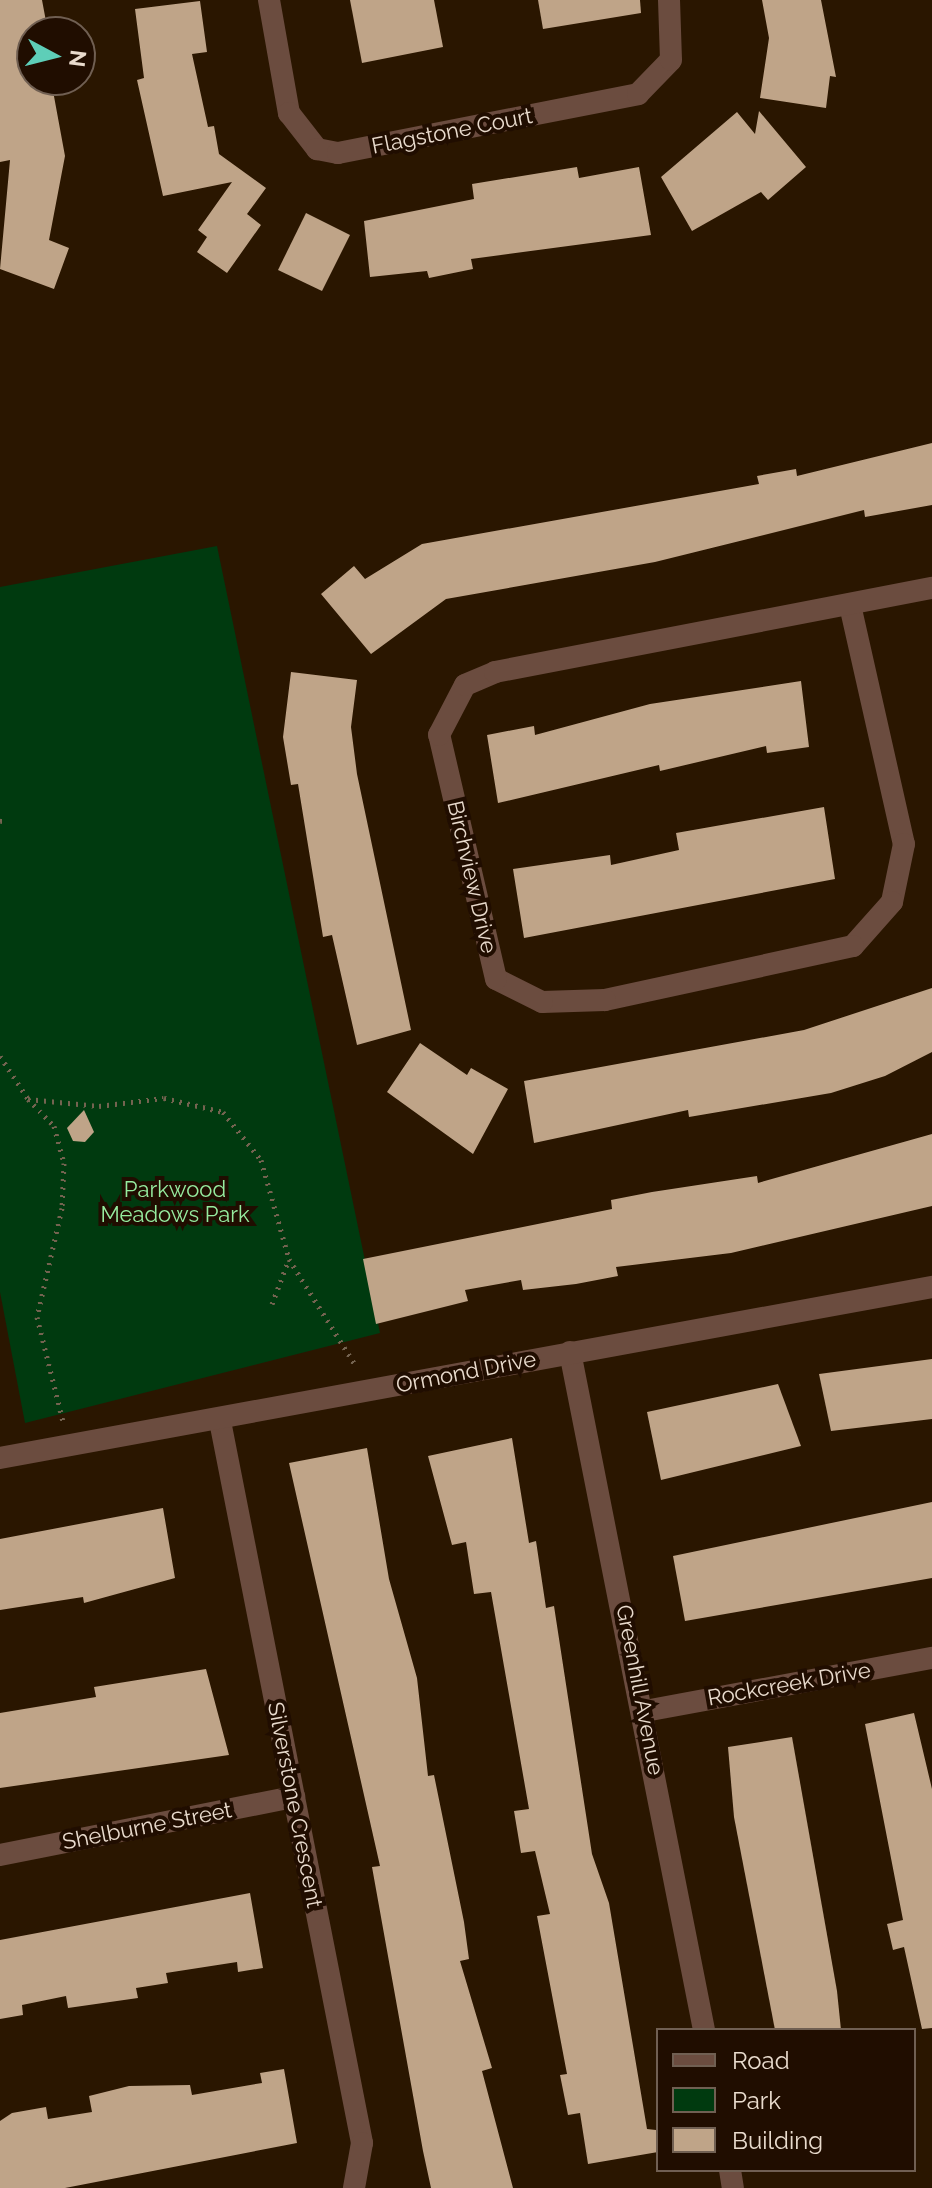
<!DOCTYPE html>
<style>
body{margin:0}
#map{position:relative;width:932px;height:2188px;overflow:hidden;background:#2a1600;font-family:Raleway,sans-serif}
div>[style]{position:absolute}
.green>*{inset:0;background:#003a0f}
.building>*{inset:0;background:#bfa488}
.path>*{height:5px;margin-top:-2.5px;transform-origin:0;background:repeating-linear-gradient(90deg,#746350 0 2px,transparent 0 8px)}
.minor>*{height:22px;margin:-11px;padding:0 11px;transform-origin:11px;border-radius:11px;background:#6b4c3f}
span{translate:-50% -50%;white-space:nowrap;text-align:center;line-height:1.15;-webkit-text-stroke:8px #200d00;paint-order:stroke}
.street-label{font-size:22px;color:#e9dbcd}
.park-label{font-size:22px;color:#96ec9f}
.legend{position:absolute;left:656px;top:2028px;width:260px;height:144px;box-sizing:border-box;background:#200d00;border:2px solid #705f52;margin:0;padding:10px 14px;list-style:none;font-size:24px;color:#e9dbcd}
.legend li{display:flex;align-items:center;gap:16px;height:40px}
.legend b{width:40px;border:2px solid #705f52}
.north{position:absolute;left:16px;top:16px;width:80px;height:80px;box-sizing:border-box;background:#200d00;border:2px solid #705f52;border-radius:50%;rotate:97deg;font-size:22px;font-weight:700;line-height:32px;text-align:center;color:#e9dbcd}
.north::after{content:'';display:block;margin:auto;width:28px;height:36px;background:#5eceb8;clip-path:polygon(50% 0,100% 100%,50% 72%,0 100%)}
</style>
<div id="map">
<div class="green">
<i style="clip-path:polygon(217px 546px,380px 1333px,25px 1423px,0 1292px,0 587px)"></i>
</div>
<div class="building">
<i style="clip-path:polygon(0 0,42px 0,48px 32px,32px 32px,32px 80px,51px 80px,65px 156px,49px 240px,69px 248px,54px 289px,0 269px,10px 160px,0 162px)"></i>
<i style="clip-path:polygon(350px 0,434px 0,443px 47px,362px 63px)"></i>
<i style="clip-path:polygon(538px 0,640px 0,641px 13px,543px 29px)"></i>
<i style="clip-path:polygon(762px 0,821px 0,836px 77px,830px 76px,826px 108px,760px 98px,769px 38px)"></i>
<i style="clip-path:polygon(200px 1px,207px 52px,192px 54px,208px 127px,214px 126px,219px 154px,266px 188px,247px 214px,261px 225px,227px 273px,197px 252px,207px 237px,198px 230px,232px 182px,163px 196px,137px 80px,144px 78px,135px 9px)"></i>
<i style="clip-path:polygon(759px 111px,806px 167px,768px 200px,761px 192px,692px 231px,661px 177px,737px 112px,755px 134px)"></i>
<i style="clip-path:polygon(577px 167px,579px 178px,639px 167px,651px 235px,471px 259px,473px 269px,429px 278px,427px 271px,370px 277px,364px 221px,474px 199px,472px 184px)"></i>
<i style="clip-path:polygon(306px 213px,350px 235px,322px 291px,278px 270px)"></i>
<i style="clip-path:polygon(932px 443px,932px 505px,865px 517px,864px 510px,655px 562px,446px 599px,371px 654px,321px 594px,354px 566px,365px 579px,422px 544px,759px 484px,757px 476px,796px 469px,797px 476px)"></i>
<i style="clip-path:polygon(291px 672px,357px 680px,351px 727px,357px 774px,411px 1030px,357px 1045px,332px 935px,323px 937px,298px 784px,291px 785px,283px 737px)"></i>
<i style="clip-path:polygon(801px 681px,809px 747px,767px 753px,766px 746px,660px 771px,659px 765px,498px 803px,487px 735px,534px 726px,535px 735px,650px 704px)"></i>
<i style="clip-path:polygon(824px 807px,835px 879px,524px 938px,513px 869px,610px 855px,611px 865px,679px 850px,676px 833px)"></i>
<i style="clip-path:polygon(932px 988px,932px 1052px,885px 1076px,831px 1093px,689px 1117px,688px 1110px,534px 1143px,524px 1081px,804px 1030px)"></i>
<i style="clip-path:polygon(420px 1043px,467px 1075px,471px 1068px,508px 1089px,473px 1154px,387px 1092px)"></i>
<i style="clip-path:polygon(84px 1110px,94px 1132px,85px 1142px,73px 1141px,67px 1128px)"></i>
<i style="clip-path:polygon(932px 1134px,932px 1206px,731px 1253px,616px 1267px,618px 1276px,576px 1284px,523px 1290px,521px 1280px,465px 1290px,468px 1301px,376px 1324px,363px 1259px,612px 1209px,611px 1200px,652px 1192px,757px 1176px,758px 1183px)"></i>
<i style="clip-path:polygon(932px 1359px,932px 1419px,831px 1431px,819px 1374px)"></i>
<i style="clip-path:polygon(778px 1384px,801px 1446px,661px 1480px,647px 1412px)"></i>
<i style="clip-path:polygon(512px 1438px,529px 1543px,536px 1541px,546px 1608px,554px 1606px,592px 1854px,609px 1903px,647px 2129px,656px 2130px,658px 2145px,658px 2152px,588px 2164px,580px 2113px,568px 2115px,560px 2075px,567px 2074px,537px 1916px,550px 1914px,535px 1851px,521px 1853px,514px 1811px,529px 1809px,491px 1592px,474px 1594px,466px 1542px,452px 1545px,428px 1456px)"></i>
<i style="clip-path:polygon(367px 1448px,389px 1579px,417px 1678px,428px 1776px,434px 1775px,464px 1922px,469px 1959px,460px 1961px,492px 2068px,482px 2071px,513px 2188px,431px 2188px,423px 2151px,372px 1867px,380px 1866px,289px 1463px)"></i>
<i style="clip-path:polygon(932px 1502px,932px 1578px,685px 1621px,673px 1556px)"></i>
<i style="clip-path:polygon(163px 1508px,175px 1578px,84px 1603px,83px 1597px,0 1610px,0 1539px)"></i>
<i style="clip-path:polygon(206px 1669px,229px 1755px,0 1788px,0 1713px,96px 1697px,94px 1687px)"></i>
<i style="clip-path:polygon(914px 1713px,932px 1789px,932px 2028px,922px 2029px,904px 1947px,893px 1950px,887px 1924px,903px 1920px,865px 1724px)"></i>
<i style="clip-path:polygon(792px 1737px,837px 1991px,841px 2030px,775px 2030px,734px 1817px,728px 1747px)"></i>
<i style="clip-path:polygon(250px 1893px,263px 1968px,238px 1972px,237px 1962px,166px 1973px,168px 1983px,136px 1988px,138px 1998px,68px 2008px,66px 1996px,22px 2005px,23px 2015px,0 2019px,0 1940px)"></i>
<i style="clip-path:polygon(284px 2069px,297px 2143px,65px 2188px,0 2188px,0 2121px,12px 2113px,46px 2107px,48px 2119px,92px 2112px,89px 2096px,129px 2086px,190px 2085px,192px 2095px,262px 2083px,260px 2073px)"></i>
</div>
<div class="path">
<i style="left:0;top:821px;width:5px;rotate:-11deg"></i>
<i style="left:0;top:1056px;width:51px;rotate:56.9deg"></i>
<i style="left:28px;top:1099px;width:71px;rotate:5.6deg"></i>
<i style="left:99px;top:1106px;width:65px;rotate:-7deg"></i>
<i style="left:164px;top:1098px;width:61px;rotate:13.3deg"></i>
<i style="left:223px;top:1112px;width:61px;rotate:51.6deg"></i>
<i style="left:261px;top:1160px;width:103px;rotate:74.2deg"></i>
<i style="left:28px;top:1099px;width:37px;rotate:46deg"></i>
<i style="left:54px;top:1126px;width:38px;rotate:75deg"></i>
<i style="left:64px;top:1163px;width:45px;rotate:92.5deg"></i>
<i style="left:62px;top:1208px;width:112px;rotate:102.9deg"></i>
<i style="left:37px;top:1317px;width:107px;rotate:76deg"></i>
<i style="left:272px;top:1304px;width:48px;rotate:-69.3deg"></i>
<i style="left:289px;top:1259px;width:123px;rotate:58deg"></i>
</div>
<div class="minor">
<i style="left:269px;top:0;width:115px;rotate:80deg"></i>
<i style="left:289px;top:113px;width:46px;rotate:52.1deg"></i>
<i style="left:317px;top:149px;width:21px;rotate:11deg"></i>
<i style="left:338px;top:153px;width:306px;rotate:-11.1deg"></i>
<i style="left:638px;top:94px;width:47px;rotate:-45.9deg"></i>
<i style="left:671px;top:60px;width:60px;rotate:-91.9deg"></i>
<i style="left:850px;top:605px;width:245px;rotate:77.3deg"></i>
<i style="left:904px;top:844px;width:59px;rotate:101.7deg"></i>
<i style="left:892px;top:902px;width:59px;rotate:131.6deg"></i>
<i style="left:853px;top:946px;width:254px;rotate:167.7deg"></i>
<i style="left:605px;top:1000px;width:63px;rotate:178.2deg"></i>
<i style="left:542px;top:1002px;width:51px;rotate:-153.4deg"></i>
<i style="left:496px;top:979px;width:251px;rotate:-103.1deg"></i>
<i style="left:439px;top:735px;width:56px;rotate:-62.5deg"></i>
<i style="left:465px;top:685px;width:33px;rotate:-23deg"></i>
<i style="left:495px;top:672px;width:445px;rotate:-10.9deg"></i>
<i style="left:570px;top:1352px;width:691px;rotate:78.82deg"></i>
<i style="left:220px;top:1421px;width:736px;rotate:78.87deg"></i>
<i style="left:362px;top:2143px;width:46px;rotate:100.1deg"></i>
<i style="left:0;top:1458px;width:948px;rotate:-10.4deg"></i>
<i style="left:645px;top:1711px;width:292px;rotate:-10.5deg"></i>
<i style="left:0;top:1855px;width:300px;rotate:-11.2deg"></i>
<i style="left:730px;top:2170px;width:18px;rotate:81deg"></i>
</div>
<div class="street-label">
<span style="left:452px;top:131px;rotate:-11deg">Flagstone Court</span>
<span style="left:472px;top:877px;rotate:77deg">Birchview Drive</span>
<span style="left:466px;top:1372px;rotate:-11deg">Ormond Drive</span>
<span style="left:789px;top:1684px;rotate:-10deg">Rockcreek Drive</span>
<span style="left:640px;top:1690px;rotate:79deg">Greenhill Avenue</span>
<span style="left:295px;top:1805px;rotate:79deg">Silverstone Crescent</span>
<span style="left:147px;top:1826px;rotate:-11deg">Shelburne Street</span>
</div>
<div class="park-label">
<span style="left:175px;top:1202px">Parkwood<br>Meadows Park</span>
</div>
<ul class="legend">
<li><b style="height:10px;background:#6b4c3f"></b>Road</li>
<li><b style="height:22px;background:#003a0f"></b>Park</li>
<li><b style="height:22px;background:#bfa488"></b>Building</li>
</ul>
<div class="north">N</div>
</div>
